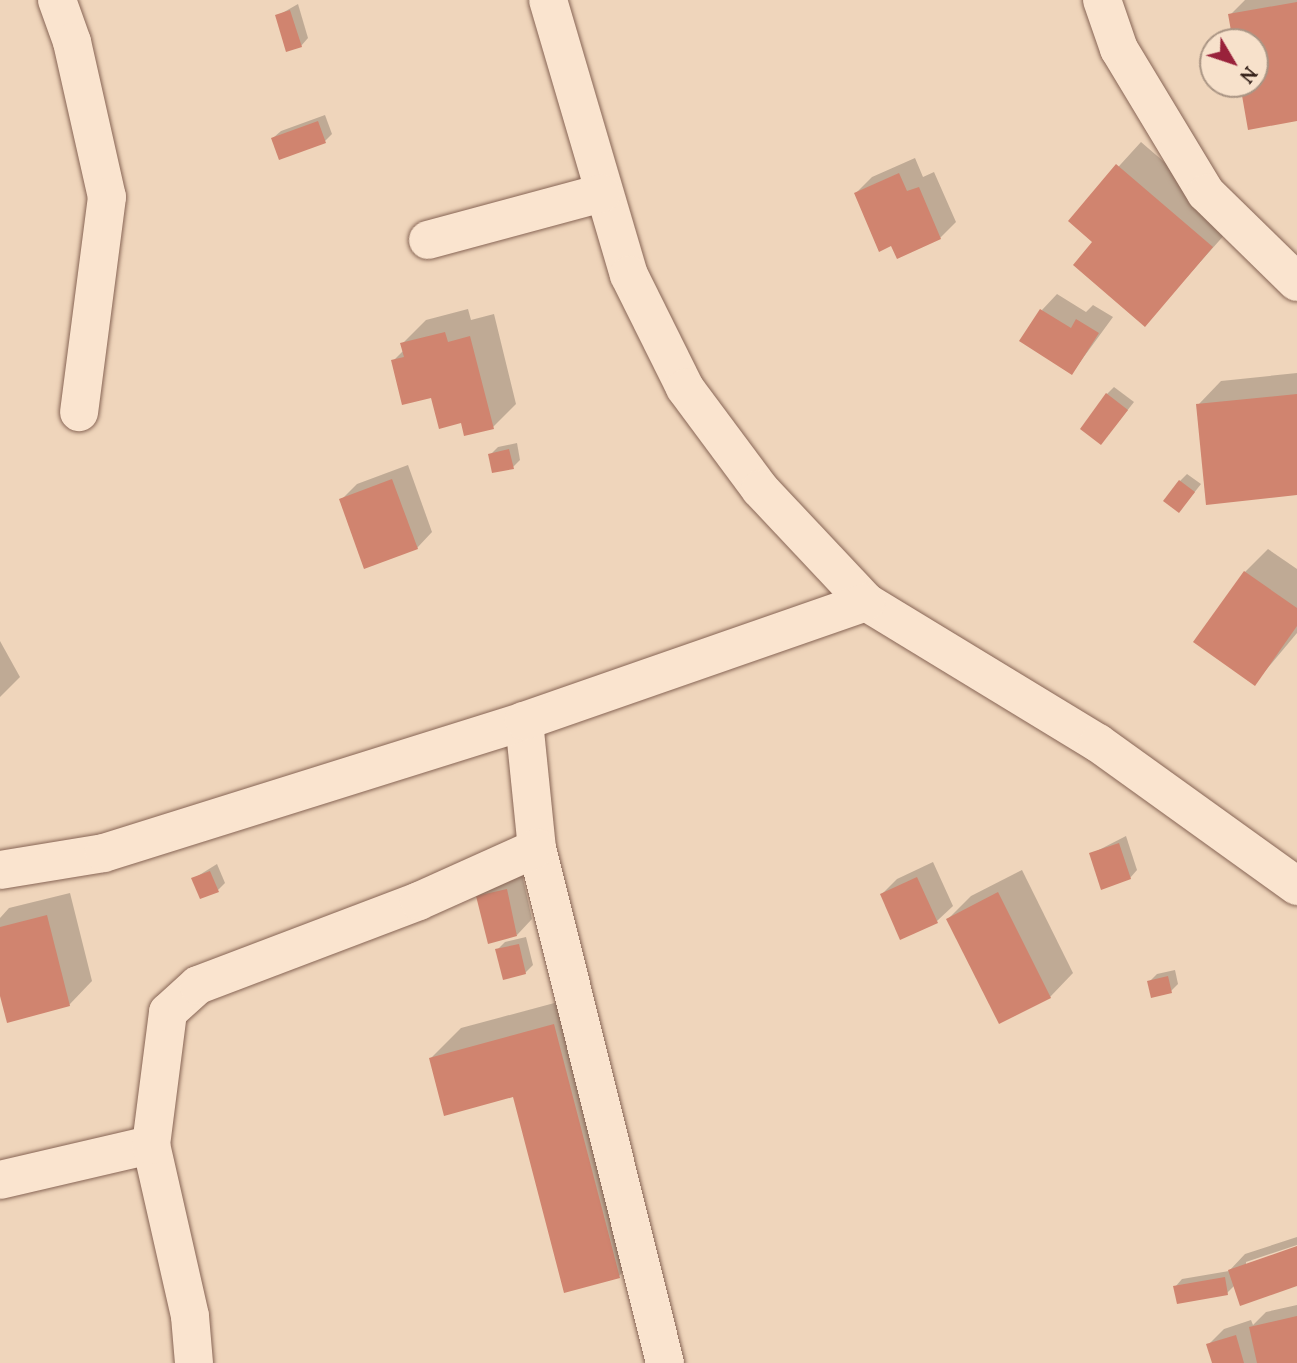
<!DOCTYPE html>
<style>
body{margin:0}
#map{position:relative;width:1297px;height:1363px;overflow:hidden;background:#efd5bb;font-family:Lora,serif}
div>[style]{position:absolute}
.shadow>*{inset:0;background:#0003}
.building>*{inset:0;background:#d0846f}
.roads{filter:drop-shadow(0 0 2px #876555) drop-shadow(0 0 2px #876555)}
.minor>*{height:38px;margin:-19px;padding:0 19px;transform-origin:19px;border-radius:19px;background:#fae4cf}
span{translate:-50% -50%;white-space:nowrap;text-align:center;line-height:1.15;-webkit-text-stroke:6px #f7e1cb;paint-order:stroke}
.north{position:absolute;left:1199px;top:28px;width:70px;height:70px;box-sizing:border-box;background:#f7e1cb;border:2px solid #aa9584;border-radius:50%;rotate:129deg;font-size:19px;font-weight:700;line-height:28px;text-align:center;color:#36221a}
.north::after{content:'';display:block;margin:auto;width:24px;height:32px;background:#99223b;clip-path:polygon(50% 0,100% 100%,50% 72%,0 100%)}
</style>
<div id="map">
<div class="shadow">
<i style="clip-path:polygon(1245px 0,1297px 0,1297px 119px,1242px 84px,1255px 84px,1255px 42px,1235px 42px,1230px 15px)"></i>
<i style="clip-path:polygon(298px 4px,308px 38px,301px 46px,277px 16px)"></i>
<i style="clip-path:polygon(325px 115px,332px 134px,325px 141px,273px 138px,281px 131px)"></i>
<i style="clip-path:polygon(1141px 142px,1235px 223px,1145px 324px,1095px 242px,1070px 220px)"></i>
<i style="clip-path:polygon(915px 158px,923px 177px,934px 172px,956px 222px,940px 238px,892px 244px,856px 193px,872px 177px)"></i>
<i style="clip-path:polygon(1057px 294px,1086px 312px,1093px 305px,1113px 317px,1072px 373px,1042px 310px)"></i>
<i style="clip-path:polygon(468px 309px,471px 320px,494px 314px,516px 404px,493px 427px,462px 421px,393px 361px,404px 350px,402px 344px,426px 320px)"></i>
<i style="clip-path:polygon(1297px 373px,1297px 494px,1198px 405px,1221px 381px)"></i>
<i style="clip-path:polygon(1114px 387px,1134px 402px,1108px 435px,1107px 394px)"></i>
<i style="clip-path:polygon(517px 443px,520px 460px,513px 467px,490px 455px,498px 447px)"></i>
<i style="clip-path:polygon(408px 465px,432px 532px,417px 548px,341px 500px,357px 484px)"></i>
<i style="clip-path:polygon(1187px 474px,1201px 484px,1186px 503px,1180px 481px)"></i>
<i style="clip-path:polygon(1268px 549px,1297px 569px,1297px 633px,1255px 683px,1196px 641px,1245px 572px)"></i>
<i style="clip-path:polygon(0 641px,20px 677px,0 697px)"></i>
<i style="clip-path:polygon(1126px 836px,1137px 870px,1130px 878px,1091px 854px)"></i>
<i style="clip-path:polygon(933px 862px,953px 906px,937px 921px,882px 894px,897px 879px)"></i>
<i style="clip-path:polygon(217px 864px,225px 883px,218px 890px,193px 879px)"></i>
<i style="clip-path:polygon(1022px 870px,1073px 973px,1050px 997px,948px 919px,971px 896px)"></i>
<i style="clip-path:polygon(522px 874px,532px 919px,517px 935px,478px 896px,493px 881px)"></i>
<i style="clip-path:polygon(70px 893px,92px 981px,69px 1005px,0 989px,0 918px,9px 908px)"></i>
<i style="clip-path:polygon(526px 937px,533px 965px,525px 973px,497px 950px,505px 942px)"></i>
<i style="clip-path:polygon(1175px 970px,1178px 984px,1171px 991px,1149px 982px,1157px 974px)"></i>
<i style="clip-path:polygon(584px 995px,649px 1246px,619px 1276px,514px 1095px,431px 1058px,461px 1028px)"></i>
<i style="clip-path:polygon(1297px 1237px,1297px 1245px,1246px 1262px,1246px 1265px,1297px 1248px,1297px 1284px,1235px 1285px,1227px 1293px,1175px 1287px,1182px 1279px,1229px 1271px,1245px 1254px)"></i>
<i style="clip-path:polygon(1297px 1305px,1297px 1363px,1213px 1363px,1208px 1345px,1224px 1329px,1251px 1320px,1253px 1325px,1266px 1312px)"></i>
</div>
<div class="building">
<i style="clip-path:polygon(1297px 2px,1297px 121px,1248px 130px,1240px 84px,1255px 84px,1255px 42px,1233px 42px,1228px 14px)"></i>
<i style="clip-path:polygon(290px 10px,302px 47px,286px 52px,275px 15px)"></i>
<i style="clip-path:polygon(318px 121px,326px 143px,279px 160px,271px 138px)"></i>
<i style="clip-path:polygon(1116px 164px,1213px 247px,1145px 327px,1073px 265px,1092px 242px,1068px 221px)"></i>
<i style="clip-path:polygon(899px 173px,907px 191px,919px 187px,941px 239px,897px 259px,891px 246px,879px 252px,854px 193px)"></i>
<i style="clip-path:polygon(1040px 309px,1071px 328px,1076px 319px,1099px 333px,1072px 375px,1019px 341px)"></i>
<i style="clip-path:polygon(445px 332px,448px 342px,470px 336px,494px 429px,464px 436px,461px 423px,439px 429px,431px 398px,402px 405px,391px 360px,404px 357px,400px 343px)"></i>
<i style="clip-path:polygon(1106px 393px,1128px 410px,1101px 445px,1080px 429px)"></i>
<i style="clip-path:polygon(1297px 394px,1297px 495px,1206px 505px,1196px 404px)"></i>
<i style="clip-path:polygon(509px 449px,514px 469px,492px 473px,488px 454px)"></i>
<i style="clip-path:polygon(392px 479px,418px 549px,364px 569px,339px 499px)"></i>
<i style="clip-path:polygon(1179px 480px,1195px 492px,1179px 513px,1163px 501px)"></i>
<i style="clip-path:polygon(1244px 571px,1297px 608px,1297px 626px,1255px 686px,1193px 642px)"></i>
<i style="clip-path:polygon(1119px 843px,1131px 879px,1101px 890px,1089px 853px)"></i>
<i style="clip-path:polygon(210px 871px,219px 892px,200px 899px,191px 878px)"></i>
<i style="clip-path:polygon(917px 877px,938px 923px,900px 940px,880px 894px)"></i>
<i style="clip-path:polygon(507px 889px,517px 936px,488px 944px,476px 896px)"></i>
<i style="clip-path:polygon(998px 892px,1051px 998px,999px 1024px,946px 919px)"></i>
<i style="clip-path:polygon(47px 915px,70px 1006px,7px 1023px,0 996px,0 927px)"></i>
<i style="clip-path:polygon(519px 944px,526px 974px,503px 980px,495px 949px)"></i>
<i style="clip-path:polygon(1168px 976px,1172px 993px,1151px 998px,1147px 981px)"></i>
<i style="clip-path:polygon(554px 1024px,620px 1278px,564px 1293px,513px 1097px,444px 1116px,429px 1058px)"></i>
<i style="clip-path:polygon(1297px 1246px,1297px 1286px,1240px 1306px,1228px 1270px)"></i>
<i style="clip-path:polygon(1225px 1277px,1228px 1295px,1177px 1304px,1173px 1286px)"></i>
<i style="clip-path:polygon(1297px 1316px,1297px 1363px,1257px 1363px,1249px 1327px)"></i>
<i style="clip-path:polygon(1236px 1335px,1244px 1363px,1212px 1363px,1206px 1344px)"></i>
</div>
<div class="roads">
<div class="minor">
<i style="left:57px;top:0;width:45px;rotate:70.3deg"></i>
<i style="left:72px;top:42px;width:159px;rotate:77.3deg"></i>
<i style="left:107px;top:197px;width:217px;rotate:97.4deg"></i>
<i style="left:548px;top:0;width:287px;rotate:73.6deg"></i>
<i style="left:629px;top:275px;width:126px;rotate:63.6deg"></i>
<i style="left:685px;top:388px;width:126px;rotate:53.4deg"></i>
<i style="left:760px;top:489px;width:155px;rotate:46.8deg"></i>
<i style="left:866px;top:602px;width:271px;rotate:31.3deg"></i>
<i style="left:1098px;top:743px;width:245px;rotate:35.7deg"></i>
<i style="left:1102px;top:0;width:52px;rotate:70.9deg"></i>
<i style="left:1119px;top:49px;width:168px;rotate:58.9deg"></i>
<i style="left:1206px;top:193px;width:127px;rotate:44.4deg"></i>
<i style="left:428px;top:240px;width:180px;rotate:-15.1deg"></i>
<i style="left:524px;top:721px;width:128px;rotate:84.2deg"></i>
<i style="left:537px;top:848px;width:531px;rotate:76.04deg"></i>
<i style="left:0;top:870px;width:105px;rotate:-9.3deg"></i>
<i style="left:104px;top:853px;width:440px;rotate:-17.4deg"></i>
<i style="left:524px;top:721px;width:362px;rotate:-19.2deg"></i>
<i style="left:0;top:1180px;width:155px;rotate:-13.1deg"></i>
<i style="left:194px;top:1363px;width:47px;rotate:-94.9deg"></i>
<i style="left:190px;top:1316px;width:175px;rotate:-102.8deg"></i>
<i style="left:151px;top:1145px;width:134px;rotate:-82.7deg"></i>
<i style="left:168px;top:1012px;width:40px;rotate:-42deg"></i>
<i style="left:198px;top:985px;width:236px;rotate:-20.8deg"></i>
<i style="left:419px;top:901px;width:129px;rotate:-24.2deg"></i>
</div>
</div>
<div class="north">N</div>
</div>
